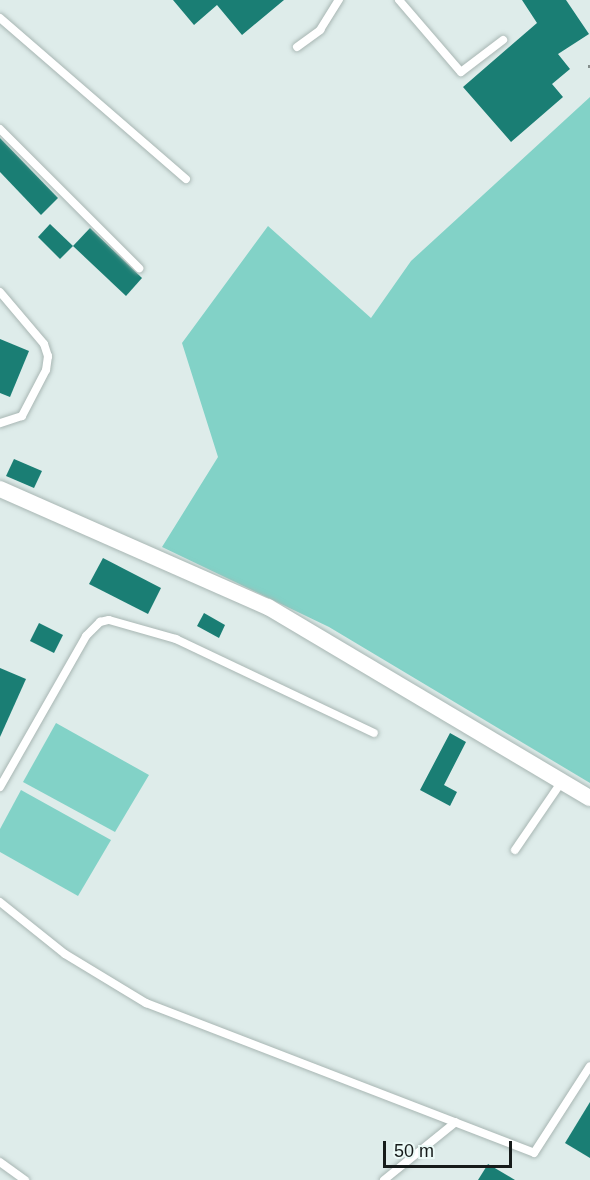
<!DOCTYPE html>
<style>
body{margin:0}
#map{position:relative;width:590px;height:1180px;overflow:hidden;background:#deecea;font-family:Arial,sans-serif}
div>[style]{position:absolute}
.green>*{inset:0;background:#82d2c7}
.building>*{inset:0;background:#1a7e74}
.path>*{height:3px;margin-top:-1.5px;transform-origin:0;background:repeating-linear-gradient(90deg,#848e8c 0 4.5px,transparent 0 7.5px)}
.roads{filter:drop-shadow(0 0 2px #a8b6b3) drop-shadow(0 0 2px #a8b6b3)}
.lane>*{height:8px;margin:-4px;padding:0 4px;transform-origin:4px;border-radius:4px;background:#fff}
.street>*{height:16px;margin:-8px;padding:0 8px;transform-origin:8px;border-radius:8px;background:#fff}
span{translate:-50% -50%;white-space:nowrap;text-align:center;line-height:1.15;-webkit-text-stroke:4.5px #ebfaf7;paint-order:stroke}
.scale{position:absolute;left:383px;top:1141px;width:129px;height:27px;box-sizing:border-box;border:3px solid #161b1a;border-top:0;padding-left:8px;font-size:18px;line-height:21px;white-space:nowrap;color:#161b1a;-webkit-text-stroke:4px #ebfaf7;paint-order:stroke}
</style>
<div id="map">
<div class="green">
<i style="clip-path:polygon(590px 97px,590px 783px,329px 627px,162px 547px,218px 457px,182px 343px,268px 226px,371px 318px,411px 261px)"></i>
<i style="clip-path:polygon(56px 723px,149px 775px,115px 832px,23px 782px)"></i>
<i style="clip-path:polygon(21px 790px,111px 840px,78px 896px,0 852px,0 829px)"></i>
</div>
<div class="building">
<i style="clip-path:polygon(173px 0,284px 0,242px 35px,217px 5px,194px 25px)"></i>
<i style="clip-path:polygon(522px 0,566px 0,589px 34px,558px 54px,570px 69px,552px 84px,563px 97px,511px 142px,463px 87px,537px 23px)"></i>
<i style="clip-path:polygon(0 138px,58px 198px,41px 215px,0 172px)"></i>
<i style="clip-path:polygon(50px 224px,73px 246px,60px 259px,38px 237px)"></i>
<i style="clip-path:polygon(90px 228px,142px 278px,126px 296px,73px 246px)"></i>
<i style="clip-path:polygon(0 339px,29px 351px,10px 397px,0 393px)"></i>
<i style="clip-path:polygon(14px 459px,42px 471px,34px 488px,6px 476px)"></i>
<i style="clip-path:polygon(103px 558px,161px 588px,148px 614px,89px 584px)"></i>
<i style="clip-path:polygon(204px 613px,225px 625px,219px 638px,197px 626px)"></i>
<i style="clip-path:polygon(39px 623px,63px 635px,54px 653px,30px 641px)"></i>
<i style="clip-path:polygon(0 668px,26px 679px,0 737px)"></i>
<i style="clip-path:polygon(450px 733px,466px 742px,444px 785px,457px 792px,450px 806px,420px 790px)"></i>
<i style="clip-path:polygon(590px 1102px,590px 1158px,565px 1143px)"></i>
<i style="clip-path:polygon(488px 1164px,515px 1180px,478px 1180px)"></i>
</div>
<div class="path">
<i style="left:588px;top:66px;width:2px"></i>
</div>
<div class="roads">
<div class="lane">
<i style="left:399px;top:0;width:95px;rotate:49.3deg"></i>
<i style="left:461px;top:72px;width:53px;rotate:-37.3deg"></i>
<i style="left:0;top:18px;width:246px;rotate:40.9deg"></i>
<i style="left:297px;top:47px;width:29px;rotate:-36deg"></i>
<i style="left:320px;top:30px;width:36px;rotate:-58deg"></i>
<i style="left:0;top:129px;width:197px;rotate:45deg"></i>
<i style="left:0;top:292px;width:68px;rotate:49.8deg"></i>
<i style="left:44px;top:344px;width:13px;rotate:72deg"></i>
<i style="left:48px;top:356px;width:14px;rotate:98deg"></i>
<i style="left:46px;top:370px;width:52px;rotate:117.6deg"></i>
<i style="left:22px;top:416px;width:23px;rotate:162deg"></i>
<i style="left:0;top:787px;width:174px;rotate:-60.3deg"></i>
<i style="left:86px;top:636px;width:20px;rotate:-45deg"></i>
<i style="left:100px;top:622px;width:9px;rotate:-13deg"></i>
<i style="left:109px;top:620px;width:70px;rotate:15.8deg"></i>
<i style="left:176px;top:639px;width:219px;rotate:25.4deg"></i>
<i style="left:515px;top:850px;width:83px;rotate:-55.7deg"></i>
<i style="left:0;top:902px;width:83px;rotate:38.7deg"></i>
<i style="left:65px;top:954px;width:95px;rotate:31.2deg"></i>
<i style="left:146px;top:1003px;width:416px;rotate:21.1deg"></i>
<i style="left:534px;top:1153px;width:103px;rotate:-57.2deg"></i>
<i style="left:0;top:1162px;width:31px;rotate:36deg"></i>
<i style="left:384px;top:1180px;width:92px;rotate:-38.9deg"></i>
</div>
<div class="street">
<i style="left:0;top:489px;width:293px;rotate:23.8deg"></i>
<i style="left:268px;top:607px;width:374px;rotate:30.7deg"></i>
</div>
</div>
<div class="scale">50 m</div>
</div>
